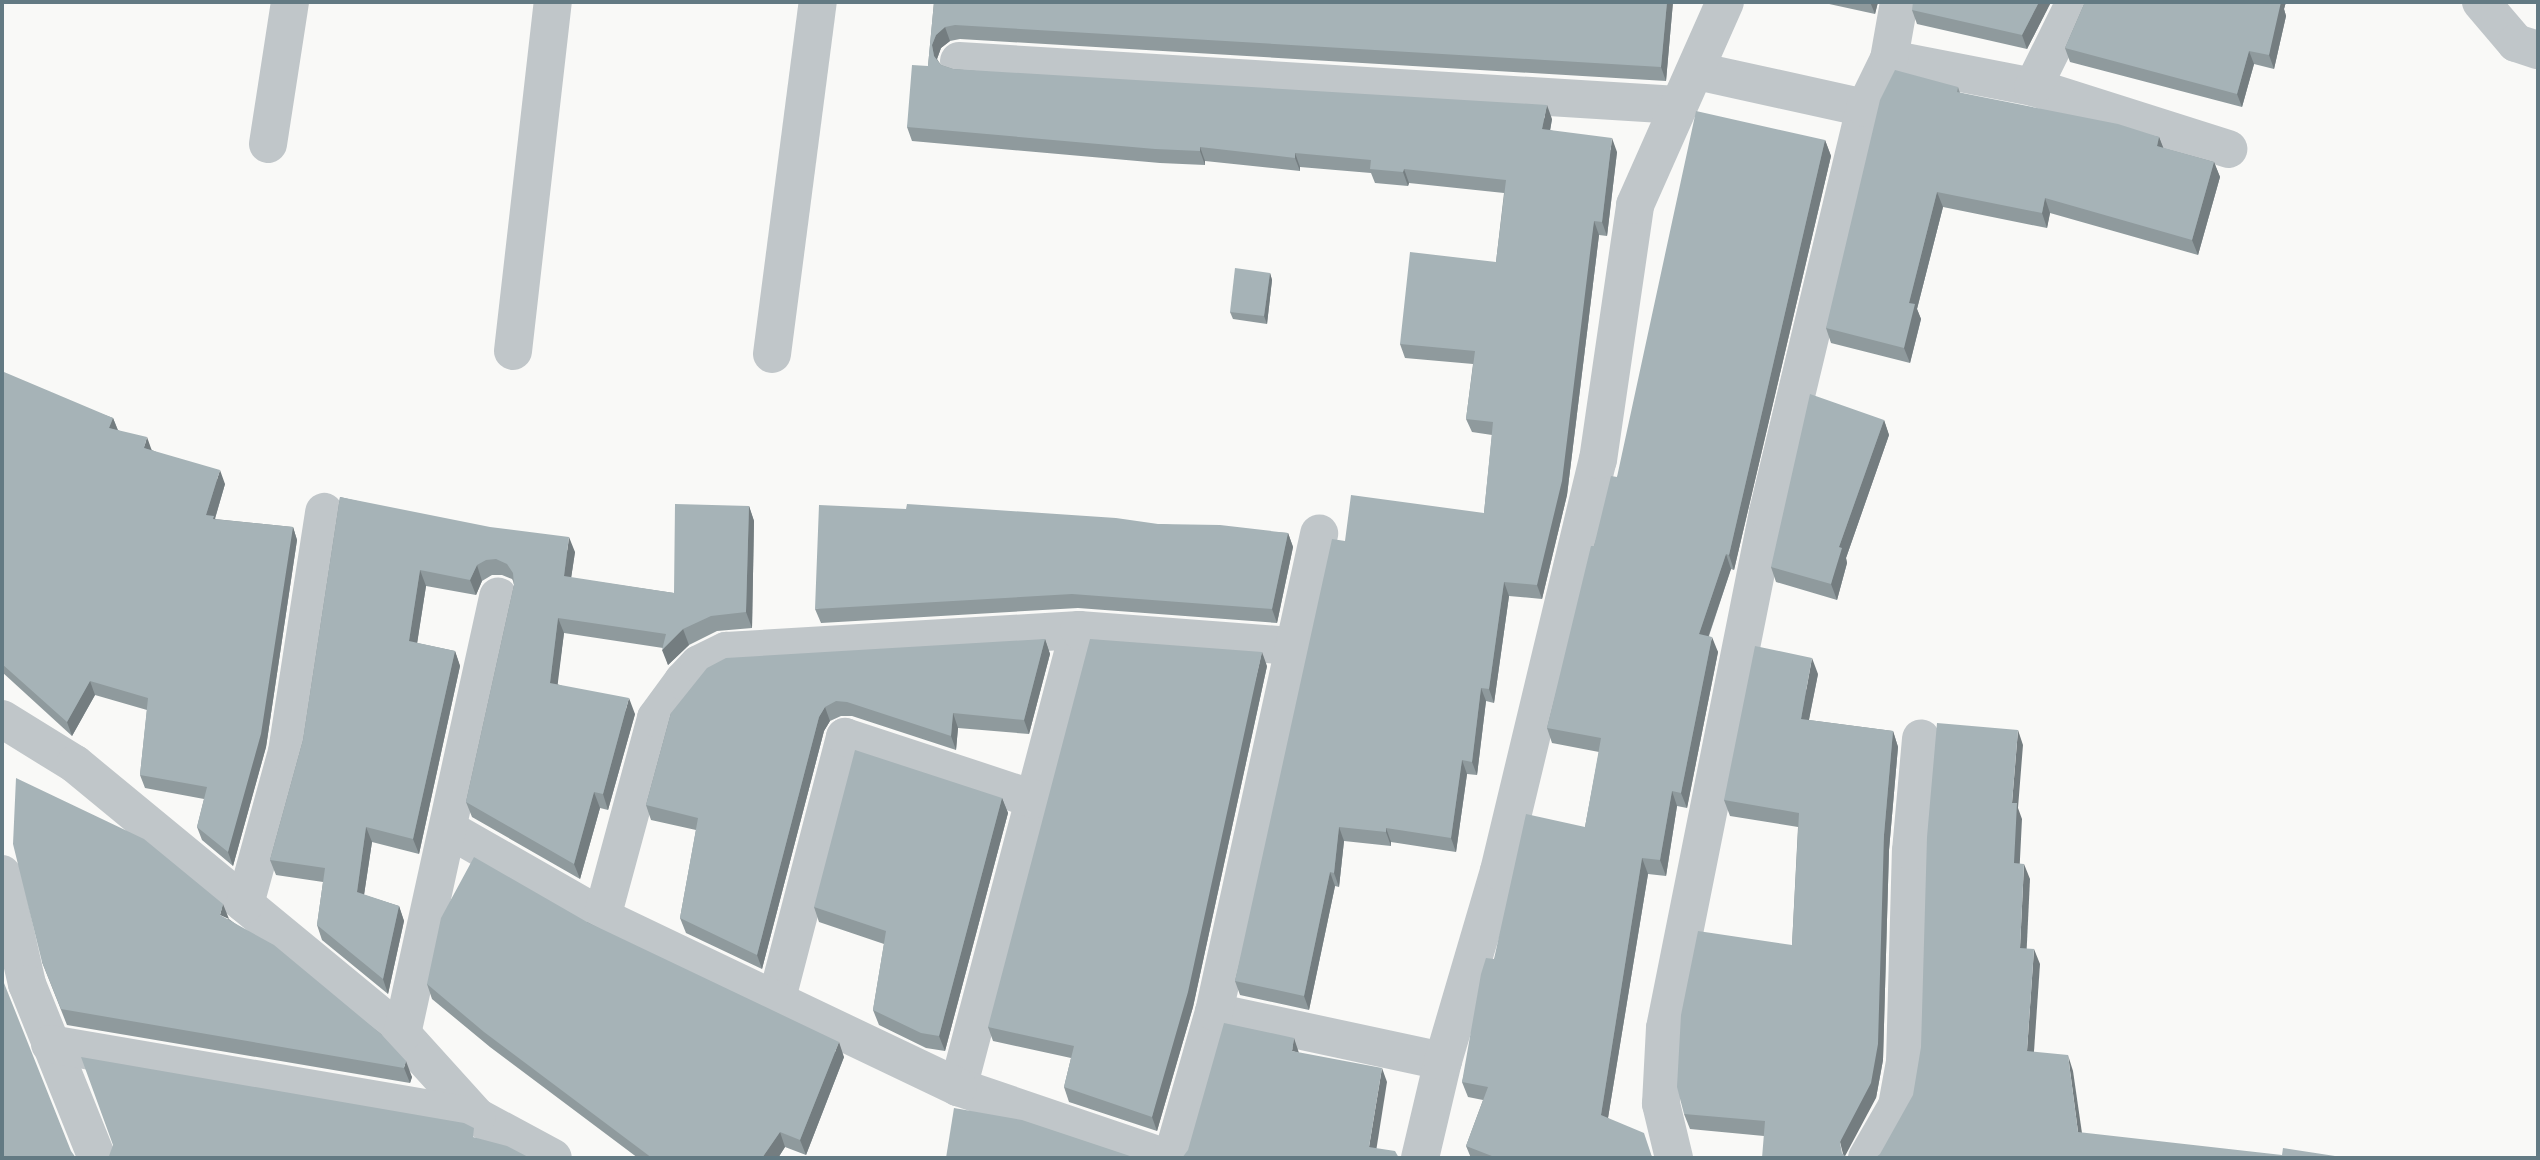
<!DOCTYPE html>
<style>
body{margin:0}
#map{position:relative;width:2540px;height:1160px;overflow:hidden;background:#f9f9f7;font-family:Mulish,sans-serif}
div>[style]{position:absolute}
.minor>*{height:38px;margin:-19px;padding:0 19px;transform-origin:19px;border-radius:19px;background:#c0c6c9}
.wall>*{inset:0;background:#8f9a9d}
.shaded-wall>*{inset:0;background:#747d80}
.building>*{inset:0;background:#a6b3b7}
span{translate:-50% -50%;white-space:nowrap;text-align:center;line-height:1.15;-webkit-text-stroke:7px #fff;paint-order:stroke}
.frame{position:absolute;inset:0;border:4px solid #637a83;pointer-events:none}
</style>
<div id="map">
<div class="minor">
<i style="left:2481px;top:2px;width:54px;rotate:49.5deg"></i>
<i style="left:2516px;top:43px;width:23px;rotate:18deg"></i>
<i style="left:1889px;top:59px;width:147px;rotate:11deg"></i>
<i style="left:2033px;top:87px;width:205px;rotate:17.6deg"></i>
<i style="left:959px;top:61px;width:720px;rotate:3.5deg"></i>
<i style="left:1697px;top:71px;width:172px;rotate:12.4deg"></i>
<i style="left:2033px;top:87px;width:95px;rotate:-63.7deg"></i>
<i style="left:268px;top:144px;width:144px;rotate:-81.2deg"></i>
<i style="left:513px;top:351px;width:351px;rotate:-83.5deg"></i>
<i style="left:772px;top:354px;width:355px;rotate:-82.6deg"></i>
<i style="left:1079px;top:630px;width:473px;rotate:104.8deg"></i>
<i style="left:958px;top:1087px;width:221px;rotate:18.8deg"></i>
<i style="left:2px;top:719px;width:86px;rotate:31.7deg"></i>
<i style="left:75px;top:764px;width:424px;rotate:39.5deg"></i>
<i style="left:402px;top:1034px;width:112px;rotate:47.9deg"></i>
<i style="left:477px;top:1117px;width:86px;rotate:28.3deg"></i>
<i style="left:448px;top:829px;width:177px;rotate:29.7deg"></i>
<i style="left:2px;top:874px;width:113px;rotate:77.2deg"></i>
<i style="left:27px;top:984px;width:188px;rotate:68.1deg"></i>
<i style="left:245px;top:904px;width:158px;rotate:-74.6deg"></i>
<i style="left:287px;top:752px;width:243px;rotate:-81.2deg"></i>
<i style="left:776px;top:1002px;width:274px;rotate:-75.4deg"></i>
<i style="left:845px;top:737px;width:199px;rotate:18.2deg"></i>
<i style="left:1214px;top:1012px;width:234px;rotate:12.1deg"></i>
<i style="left:402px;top:1034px;width:448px;rotate:-77.6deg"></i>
<i style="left:50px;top:1044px;width:433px;rotate:9.7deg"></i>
<i style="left:958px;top:1087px;width:395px;rotate:-154.5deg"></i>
<i style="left:602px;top:917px;width:206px;rotate:-74.8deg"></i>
<i style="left:656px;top:718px;width:46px;rotate:-53.9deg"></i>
<i style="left:683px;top:681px;width:23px;rotate:-47deg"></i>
<i style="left:699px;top:664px;width:30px;rotate:-26deg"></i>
<i style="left:726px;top:651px;width:354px;rotate:-3.4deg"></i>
<i style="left:1079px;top:630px;width:215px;rotate:4.3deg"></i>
<i style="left:1172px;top:1158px;width:152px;rotate:-74deg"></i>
<i style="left:1214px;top:1012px;width:490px;rotate:-77.6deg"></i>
<i style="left:1420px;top:1158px;width:100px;rotate:-76.7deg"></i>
<i style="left:1443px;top:1061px;width:198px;rotate:-73.6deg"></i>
<i style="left:1499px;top:871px;width:423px;rotate:-76.5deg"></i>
<i style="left:1598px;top:460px;width:258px;rotate:-81.7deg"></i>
<i style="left:1635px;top:205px;width:222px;rotate:-66.1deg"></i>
<i style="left:1674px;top:1158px;width:56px;rotate:-103.5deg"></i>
<i style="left:1661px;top:1104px;width:76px;rotate:-87deg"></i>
<i style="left:1665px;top:1028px;width:526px;rotate:-78.71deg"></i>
<i style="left:1768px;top:512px;width:415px;rotate:-76.5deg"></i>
<i style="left:1865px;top:108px;width:55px;rotate:-63.9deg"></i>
<i style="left:1889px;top:59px;width:58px;rotate:-80deg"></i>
<i style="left:1867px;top:1158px;width:60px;rotate:-60deg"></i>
<i style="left:1897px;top:1106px;width:45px;rotate:-79.7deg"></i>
<i style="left:1905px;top:1062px;width:211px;rotate:-88.4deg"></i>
<i style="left:1911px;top:851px;width:113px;rotate:-84.9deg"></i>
</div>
<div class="wall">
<i style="clip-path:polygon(934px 2px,1673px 2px,1666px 81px,960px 39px,950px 41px,941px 48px,937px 59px,941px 65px,953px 69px,1552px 119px,1550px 130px,1617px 152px,1607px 236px,1599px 235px,1567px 495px,1542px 599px,1509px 596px,1494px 703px,1486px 701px,1477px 775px,1467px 774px,1456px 852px,1391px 842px,1391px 846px,1344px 841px,1339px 887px,1335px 886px,1309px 1010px,1240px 995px,1235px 981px,1345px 541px,1484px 513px,1492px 435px,1472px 432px,1466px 419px,1473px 364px,1405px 358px,1400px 344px,1496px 262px,1504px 193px,1409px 183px,1408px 186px,1375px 183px,1371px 173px,1300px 167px,1300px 171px,1205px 161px,1205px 165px,1160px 163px,912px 141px,907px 127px,928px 66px)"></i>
<i style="clip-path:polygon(1820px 2px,1878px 2px,1875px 14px)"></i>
<i style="clip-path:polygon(2051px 2px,2027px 49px,1917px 24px,1912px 10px)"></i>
<i style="clip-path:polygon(2085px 2px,2286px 2px,2284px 9px,2286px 16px,2274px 69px,2254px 64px,2242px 107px,2070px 62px,2065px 48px)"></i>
<i style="clip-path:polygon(1958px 87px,1960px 93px,2159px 137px,2163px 148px,2214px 162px,2220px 177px,2198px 255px,2050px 213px,2047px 228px,1943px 207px,1917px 309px,1921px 319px,1910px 363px,1831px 343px,1826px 328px)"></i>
<i style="clip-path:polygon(1825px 140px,1831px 156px,1734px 570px,1731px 569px,1709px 636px,1718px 652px,1687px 808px,1677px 806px,1666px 876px,1648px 874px,1608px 1118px,1654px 1158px,1471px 1158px,1466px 1146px,1483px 1100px,1468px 1097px,1462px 1082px,1494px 959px,1585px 827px,1599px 752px,1552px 743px,1547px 728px,1594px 546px,1617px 477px)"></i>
<i style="clip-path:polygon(1270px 273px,1272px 280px,1267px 324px,1233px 319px,1230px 312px)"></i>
<i style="clip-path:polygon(2px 378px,113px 418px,118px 430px,152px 450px,225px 484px,215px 519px,293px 527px,297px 540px,266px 747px,233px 866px,202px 840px,197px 827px,204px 799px,145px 788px,140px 775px,147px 710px,95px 695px,72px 736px,2px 672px)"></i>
<i style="clip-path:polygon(1884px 420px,1889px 435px,1846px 558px,1847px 563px,1837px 600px,1776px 582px,1771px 567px)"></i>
<i style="clip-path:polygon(340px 497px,575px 552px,571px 578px,674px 593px,749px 506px,754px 521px,752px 628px,717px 631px,689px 645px,668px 665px,663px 648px,564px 633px,557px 684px,635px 714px,608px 810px,600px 808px,580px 879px,472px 817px,466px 802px,514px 585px,513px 581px,512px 579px,502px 575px,492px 575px,482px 581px,476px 595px,426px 586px,417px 643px,455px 651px,460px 666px,419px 854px,372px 842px,364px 895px,399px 906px,404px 921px,388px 994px,322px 940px,317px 925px,323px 882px,276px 875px,270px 860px,303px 740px)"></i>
<i style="clip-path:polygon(1158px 524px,1288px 533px,1293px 547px,1277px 623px,1078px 608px,821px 623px,815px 609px)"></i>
<i style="clip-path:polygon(1045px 639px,1050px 654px,1029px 734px,958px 728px,956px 750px,852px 716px,841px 716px,830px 721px,824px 731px,762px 969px,686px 933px,680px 918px,696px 830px,651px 820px,646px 805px,671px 713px)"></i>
<i style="clip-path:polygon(1267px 666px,1193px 1007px,1157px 1131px,1069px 1102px,1064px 1087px,1071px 1058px,993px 1041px,988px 1027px)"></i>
<i style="clip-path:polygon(1818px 674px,1809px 720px,1893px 731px,1898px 747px,1889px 850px,1883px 1060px,1876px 1098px,1764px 1136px,1690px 1129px,1684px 1114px,1792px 945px,1798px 827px,1730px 816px,1724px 800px)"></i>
<i style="clip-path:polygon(1002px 798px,1008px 813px,945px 1051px,926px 1048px,879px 1025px,873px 1010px,884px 944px,819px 922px,814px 907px)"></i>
<i style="clip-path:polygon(229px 919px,381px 1034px,412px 1077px,410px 1083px,67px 1025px,42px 962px)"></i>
<i style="clip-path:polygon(587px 922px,844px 1057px,806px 1155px,785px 1147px,778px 1158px,638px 1158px,490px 1047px,432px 999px,427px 984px)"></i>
</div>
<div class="shaded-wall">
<i style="clip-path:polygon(1667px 2px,1673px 2px,1666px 81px,1661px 67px)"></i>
<i style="clip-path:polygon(1870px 2px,1878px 2px,1875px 14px)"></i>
<i style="clip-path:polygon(2039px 2px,2051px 2px,2027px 49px,2022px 35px)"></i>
<i style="clip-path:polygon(2277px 2px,2286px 2px,2284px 9px,2286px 16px,2274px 69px,2269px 55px)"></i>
<i style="clip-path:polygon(945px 27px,950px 41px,941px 48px,937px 59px,939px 70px,934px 56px,932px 45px,936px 35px)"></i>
<i style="clip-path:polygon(2249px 51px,2254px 64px,2242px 107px,2237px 94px)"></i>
<i style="clip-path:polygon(1547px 105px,1552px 119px,1548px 143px,1542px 129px)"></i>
<i style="clip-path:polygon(2159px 137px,2165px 152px,2157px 146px)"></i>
<i style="clip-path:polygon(1612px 138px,1617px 152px,1607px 236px,1602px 222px)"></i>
<i style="clip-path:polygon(1825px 140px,1831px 156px,1734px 570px,1729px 555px)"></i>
<i style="clip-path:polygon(1200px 147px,1205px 161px,1205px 165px,1200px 151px)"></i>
<i style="clip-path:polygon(1295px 153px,1300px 167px,1300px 171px,1295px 158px)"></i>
<i style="clip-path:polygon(2214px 162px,2220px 177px,2198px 255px,2192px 240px)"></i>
<i style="clip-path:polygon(1404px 169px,1409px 183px,1408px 186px,1403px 172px)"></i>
<i style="clip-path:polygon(1937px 192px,1943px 207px,1917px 309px,1921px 319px,1910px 363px,1904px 348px,1909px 303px)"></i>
<i style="clip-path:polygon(2045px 198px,2050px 213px,2047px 228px,2042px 213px)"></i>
<i style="clip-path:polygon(1594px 221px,1599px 235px,1567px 495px,1542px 599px,1537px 585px)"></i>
<i style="clip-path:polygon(1270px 273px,1272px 280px,1267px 324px,1264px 316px)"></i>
<i style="clip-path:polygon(113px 418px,118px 431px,109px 428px)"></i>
<i style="clip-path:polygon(1884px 420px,1889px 435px,1846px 558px,1847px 563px,1837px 600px,1831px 584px,1839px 547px)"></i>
<i style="clip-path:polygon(147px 437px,152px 451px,144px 448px)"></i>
<i style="clip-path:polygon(220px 470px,225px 484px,215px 518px,219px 529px,206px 515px)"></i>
<i style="clip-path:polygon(749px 506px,754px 521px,752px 628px,746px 612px)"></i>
<i style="clip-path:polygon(293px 527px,297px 540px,266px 747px,233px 866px,228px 852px)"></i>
<i style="clip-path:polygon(1288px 533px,1293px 547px,1277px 623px,1272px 609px)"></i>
<i style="clip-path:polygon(569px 537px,575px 552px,569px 592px,564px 576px)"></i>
<i style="clip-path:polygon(1726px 554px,1731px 569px,1704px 649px,1699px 634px)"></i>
<i style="clip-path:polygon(477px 565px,482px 581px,476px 595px,470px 580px)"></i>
<i style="clip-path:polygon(420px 570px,426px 586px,415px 657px,409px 641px)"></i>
<i style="clip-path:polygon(1504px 582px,1509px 596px,1494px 703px,1489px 689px)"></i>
<i style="clip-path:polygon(558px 618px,564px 633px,556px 698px,550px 683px)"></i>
<i style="clip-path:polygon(683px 629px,689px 645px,668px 665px,662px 650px)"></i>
<i style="clip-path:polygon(1712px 637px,1718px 652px,1687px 808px,1681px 793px)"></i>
<i style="clip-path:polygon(1045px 639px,1050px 654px,1029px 734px,1024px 720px)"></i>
<i style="clip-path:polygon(455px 651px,460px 666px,419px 854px,413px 839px)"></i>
<i style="clip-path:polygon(1262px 652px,1267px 666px,1193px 1007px,1157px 1131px,1152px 1117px)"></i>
<i style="clip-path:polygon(1812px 658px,1818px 674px,1806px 734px,1801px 719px)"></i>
<i style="clip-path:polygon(90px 681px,95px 695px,72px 736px,67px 722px)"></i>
<i style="clip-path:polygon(1481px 688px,1486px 701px,1477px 775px,1472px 762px)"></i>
<i style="clip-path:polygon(629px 698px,635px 714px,608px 810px,603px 794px)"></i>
<i style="clip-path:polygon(825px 707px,830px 721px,824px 731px,762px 969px,757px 955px,819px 717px)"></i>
<i style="clip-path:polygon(953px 713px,958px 728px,956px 750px,951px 736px)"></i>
<i style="clip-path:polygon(2018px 730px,2023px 745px,2018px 808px,2022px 819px,2019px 879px,2014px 863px,2012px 803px)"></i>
<i style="clip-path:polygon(1893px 731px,1898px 747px,1889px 850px,1883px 1060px,1876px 1098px,1844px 1158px,1840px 1142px,1884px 835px)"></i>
<i style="clip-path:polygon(1462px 760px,1467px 774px,1456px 852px,1451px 838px)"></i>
<i style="clip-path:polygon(1672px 791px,1677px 806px,1666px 876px,1660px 860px)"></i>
<i style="clip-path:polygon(594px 792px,600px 808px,580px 879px,574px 864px)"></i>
<i style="clip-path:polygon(1002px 798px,1008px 813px,945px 1051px,939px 1036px)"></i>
<i style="clip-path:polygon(366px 827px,372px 842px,362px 908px,357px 892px)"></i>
<i style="clip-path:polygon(1339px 827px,1344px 841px,1339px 887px,1334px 873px)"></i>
<i style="clip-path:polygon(1386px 828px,1391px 842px,1391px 846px,1386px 832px)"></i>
<i style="clip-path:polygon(1642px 858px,1648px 874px,1606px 1130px,1601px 1115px)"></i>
<i style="clip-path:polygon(2024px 864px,2030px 879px,2026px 963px,2020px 948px)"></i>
<i style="clip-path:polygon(1330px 872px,1335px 886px,1309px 1010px,1304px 996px)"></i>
<i style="clip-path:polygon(223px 904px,229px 919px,220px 915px)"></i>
<i style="clip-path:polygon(399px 906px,404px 921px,388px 994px,383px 979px)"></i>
<i style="clip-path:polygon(2034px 949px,2040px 964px,2033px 1066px,2027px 1051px)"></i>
<i style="clip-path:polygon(1294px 1038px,1299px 1053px,1292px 1051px)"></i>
<i style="clip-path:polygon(839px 1042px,844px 1057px,806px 1155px,800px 1140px)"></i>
<i style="clip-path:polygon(2068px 1055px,2073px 1071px,2084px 1147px,2078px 1132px)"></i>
<i style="clip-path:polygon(406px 1061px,412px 1077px,410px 1083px,404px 1068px)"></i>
<i style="clip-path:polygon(1382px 1068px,1387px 1082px,1375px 1158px,1369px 1147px)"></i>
<i style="clip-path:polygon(780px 1132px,785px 1147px,778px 1158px,762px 1158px)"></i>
</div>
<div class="building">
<i style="clip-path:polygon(934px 2px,1667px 2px,1661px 67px,955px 25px,945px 27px,936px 35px,932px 45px,934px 56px,941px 65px,953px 69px,1547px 105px,1542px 129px,1612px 138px,1602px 222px,1594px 221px,1562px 481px,1537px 585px,1504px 582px,1489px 689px,1481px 688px,1472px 762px,1462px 760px,1451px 838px,1386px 828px,1386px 832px,1339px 827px,1334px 873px,1330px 872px,1304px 996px,1235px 981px,1332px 539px,1345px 541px,1351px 495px,1484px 513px,1493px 422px,1466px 419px,1475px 351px,1400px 344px,1410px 252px,1496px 262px,1506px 180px,1404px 169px,1403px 172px,1370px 169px,1371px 160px,1295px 153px,1295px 158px,1200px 147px,1200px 151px,1155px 149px,907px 127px,912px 65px,928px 66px)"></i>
<i style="clip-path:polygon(1913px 2px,2039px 2px,2022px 35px,1912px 10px)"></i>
<i style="clip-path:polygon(2085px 2px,2281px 2px,2269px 55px,2249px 51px,2237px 94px,2065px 48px)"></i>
<i style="clip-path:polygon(1895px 70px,1958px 87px,1957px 92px,2118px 124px,2159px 137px,2157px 146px,2214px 162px,2192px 240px,2045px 198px,2042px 213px,1937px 192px,1909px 303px,1915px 304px,1904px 348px,1826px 328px,1880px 100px)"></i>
<i style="clip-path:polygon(1696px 111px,1825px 140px,1729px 555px,1726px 554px,1699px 634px,1712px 637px,1681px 793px,1672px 791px,1660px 860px,1642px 858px,1601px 1115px,1644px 1133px,1652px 1157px,1654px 1158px,1497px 1158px,1466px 1146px,1488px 1087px,1462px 1082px,1481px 974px,1486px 958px,1494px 959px,1526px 814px,1585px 827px,1601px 738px,1547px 728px,1591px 546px,1594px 546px,1611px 476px,1617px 477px)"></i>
<i style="clip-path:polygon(1235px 268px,1270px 273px,1264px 316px,1230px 312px)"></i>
<i style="clip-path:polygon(4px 372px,113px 418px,109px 428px,147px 437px,144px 448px,220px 470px,206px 515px,214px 516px,213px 519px,293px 527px,261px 734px,228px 852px,197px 827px,207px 787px,140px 775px,148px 698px,90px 681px,67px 722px,2px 664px,2px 378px)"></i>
<i style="clip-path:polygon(1810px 394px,1884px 420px,1839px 547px,1842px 548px,1831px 584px,1771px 567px)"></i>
<i style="clip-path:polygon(340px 497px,490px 527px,569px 537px,564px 576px,674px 593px,675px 504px,749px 506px,746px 612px,711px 616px,683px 629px,662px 650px,666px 634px,558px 618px,550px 683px,629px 698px,603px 794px,594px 792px,574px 864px,466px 802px,514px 585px,513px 573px,507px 564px,496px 559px,486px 560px,477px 565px,470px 580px,420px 570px,409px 641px,455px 651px,413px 839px,366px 827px,357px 892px,399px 906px,383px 979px,317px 925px,325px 868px,270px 860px,303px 740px)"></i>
<i style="clip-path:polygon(907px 504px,1116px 518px,1158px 524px,1220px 525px,1288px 533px,1272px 609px,1072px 594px,815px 609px,819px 505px,906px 509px)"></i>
<i style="clip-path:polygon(1045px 639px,1024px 720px,953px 713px,951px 736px,847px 702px,836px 701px,825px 707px,819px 717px,757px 955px,680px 918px,698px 818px,646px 805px,671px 713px,707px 668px,726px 658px)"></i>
<i style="clip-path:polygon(1090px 639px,1262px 652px,1188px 992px,1152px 1117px,1064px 1087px,1074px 1046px,988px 1027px)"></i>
<i style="clip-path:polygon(1755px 646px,1812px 658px,1801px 719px,1893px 731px,1884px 835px,1878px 1044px,1871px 1083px,1840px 1142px,1842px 1153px,1847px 1158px,1762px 1158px,1765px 1121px,1684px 1114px,1677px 1087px,1681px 1015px,1698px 931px,1792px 945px,1799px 813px,1724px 800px)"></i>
<i style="clip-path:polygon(1937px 723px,2018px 730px,2012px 803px,2017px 803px,2014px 863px,2024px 864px,2020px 948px,2034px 949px,2027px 1051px,2068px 1055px,2078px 1132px,2282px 1155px,2283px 1148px,2348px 1158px,1875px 1158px,1880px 1154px,1913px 1095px,1921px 1047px,1927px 837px)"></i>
<i style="clip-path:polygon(855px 750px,1002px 798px,939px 1036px,921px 1033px,873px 1010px,886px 931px,814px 907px)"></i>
<i style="clip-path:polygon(16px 778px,144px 839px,223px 904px,220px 915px,274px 945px,381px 1034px,406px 1061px,404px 1068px,61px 1009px,42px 962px,13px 844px)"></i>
<i style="clip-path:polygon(474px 857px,587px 922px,839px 1042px,800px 1140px,780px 1132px,762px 1158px,652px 1158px,484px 1032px,427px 984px,441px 918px)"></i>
<i style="clip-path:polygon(2px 978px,71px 1151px,76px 1158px,2px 1158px)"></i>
<i style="clip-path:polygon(1224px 1023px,1294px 1038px,1292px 1051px,1382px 1068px,1369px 1147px,1395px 1151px,1399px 1158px,1182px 1158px,1188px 1150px)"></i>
<i style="clip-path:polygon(81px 1057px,464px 1123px,474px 1128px,473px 1137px,507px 1146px,530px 1158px,106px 1158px,109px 1156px,113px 1145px)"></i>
<i style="clip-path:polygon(954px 1108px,1022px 1120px,1136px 1158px,946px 1158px)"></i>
</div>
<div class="frame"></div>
</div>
